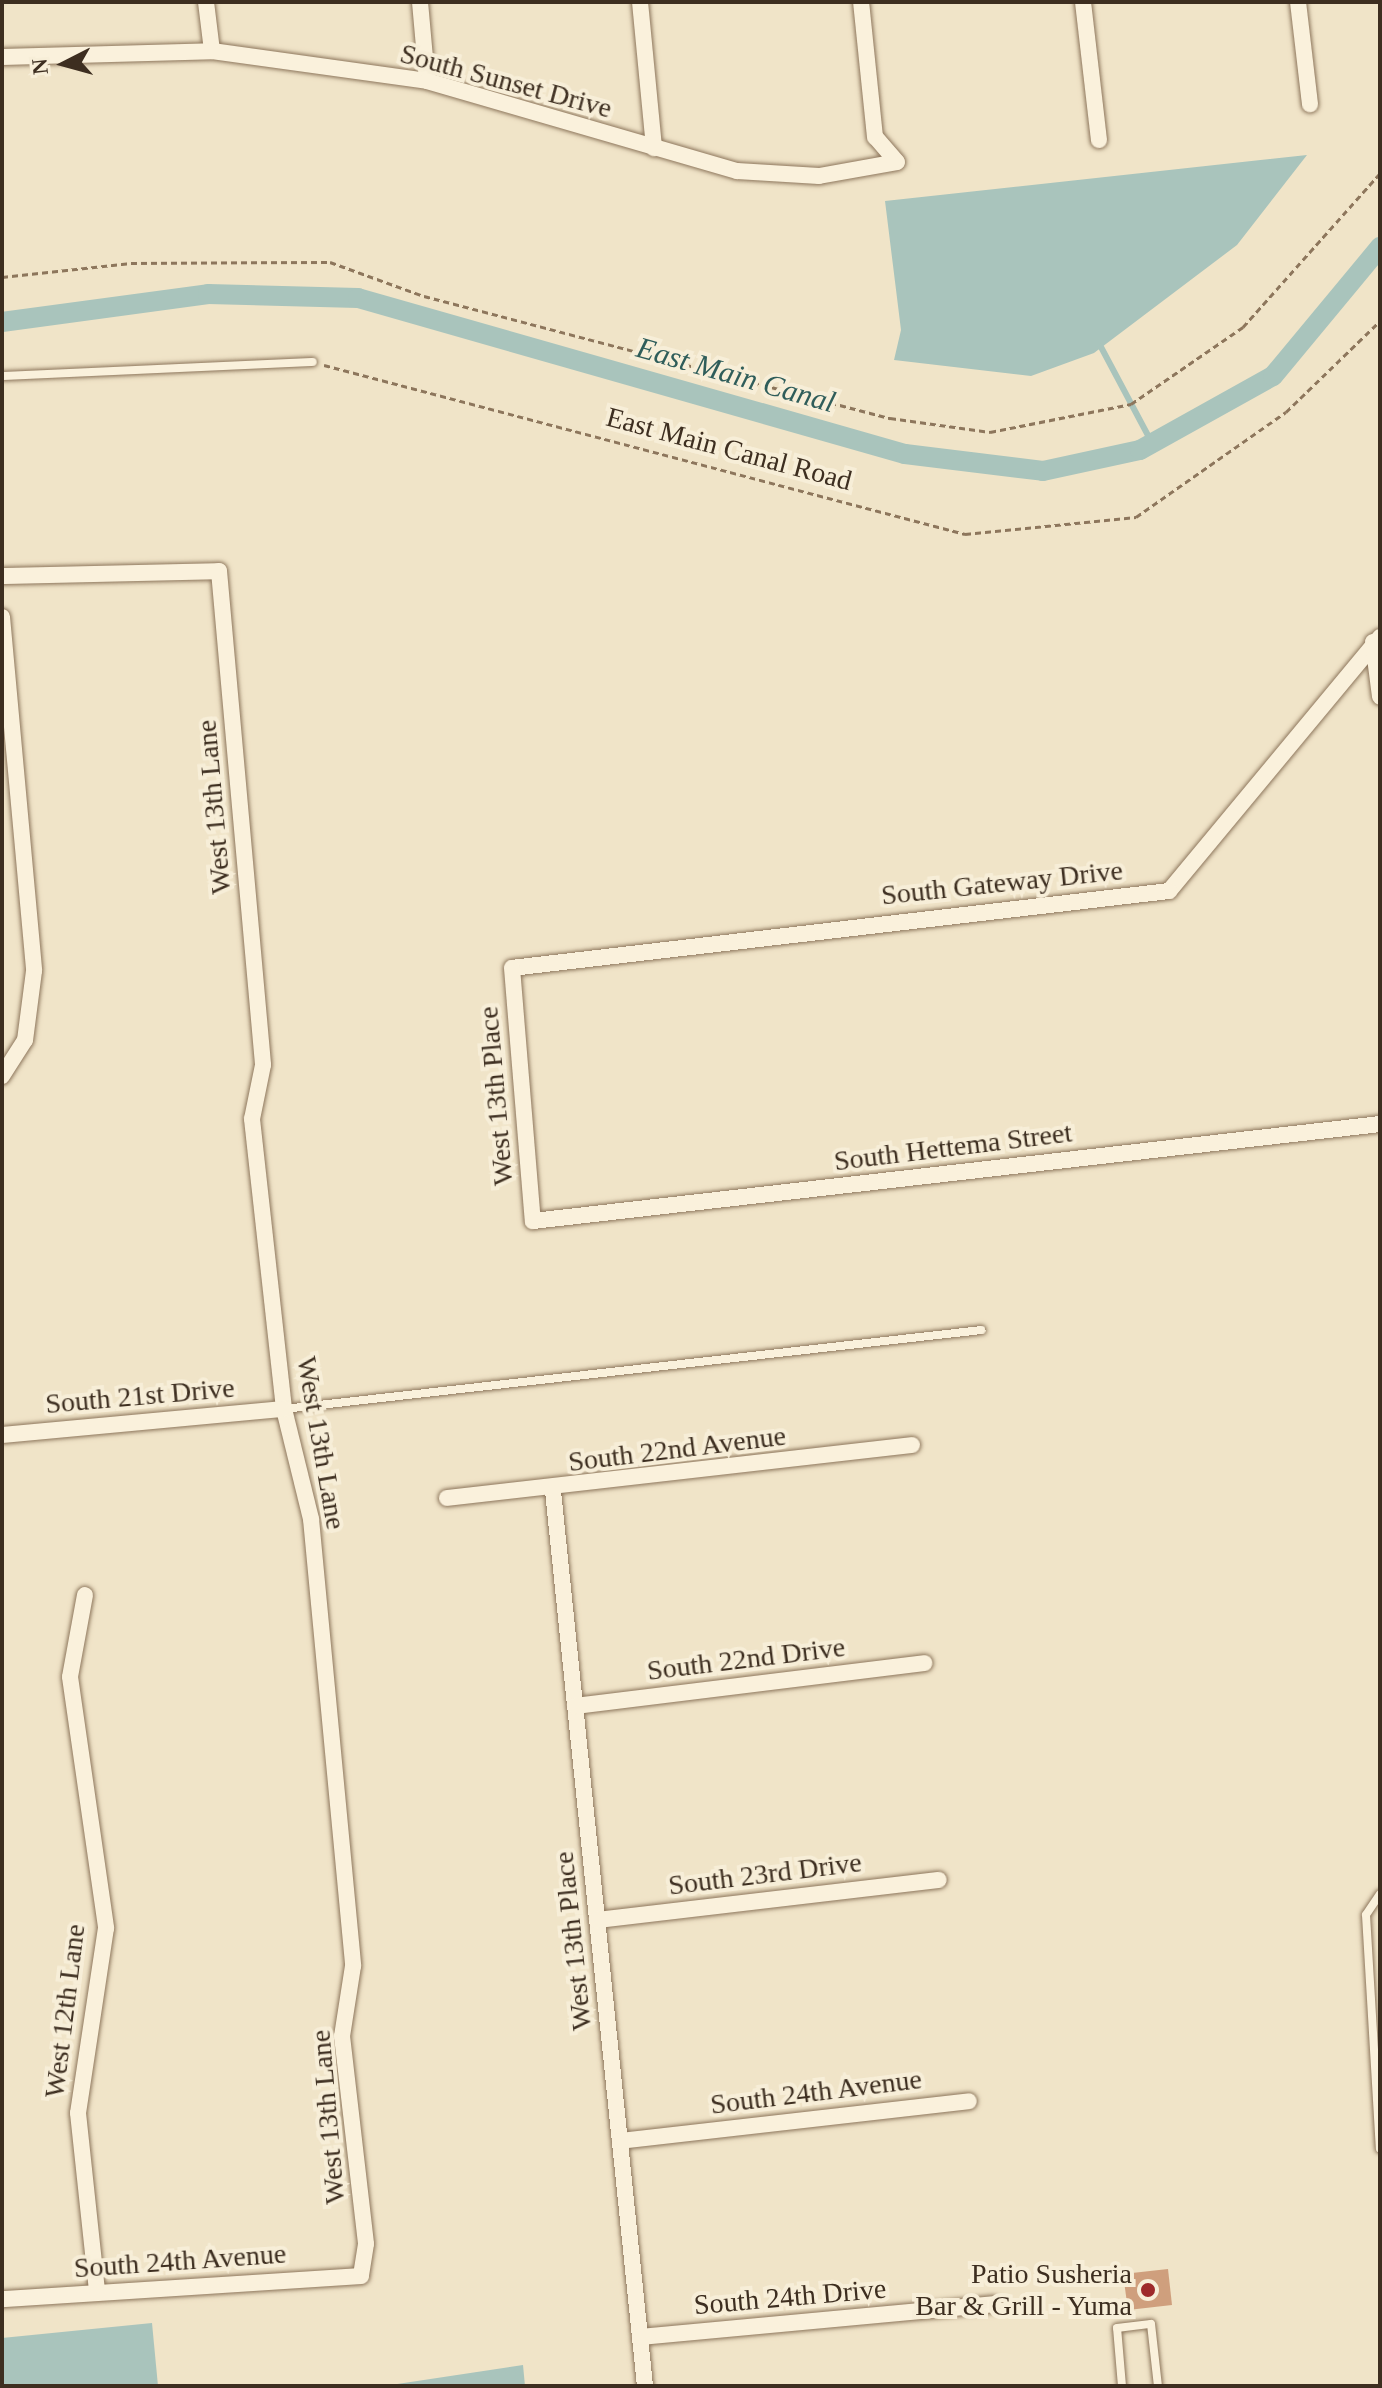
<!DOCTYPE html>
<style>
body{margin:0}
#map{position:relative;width:1382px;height:2388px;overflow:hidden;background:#f0e4c8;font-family:"Times New Roman",serif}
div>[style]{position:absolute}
.water>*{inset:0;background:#a9c4bc}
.stream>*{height:6px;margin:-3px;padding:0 3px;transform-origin:3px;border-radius:3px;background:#a9c4bc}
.canal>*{height:20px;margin:-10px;padding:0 10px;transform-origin:10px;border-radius:10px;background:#a9c4bc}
.building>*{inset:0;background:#cf9f7d}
.path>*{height:3px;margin-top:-1.5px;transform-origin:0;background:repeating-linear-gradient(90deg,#8d765c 0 6px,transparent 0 10px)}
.roads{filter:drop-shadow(0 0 2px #8d765c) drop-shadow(0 0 2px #8d765c)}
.lane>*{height:8px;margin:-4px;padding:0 4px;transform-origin:4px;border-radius:4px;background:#faf1dc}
.street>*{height:16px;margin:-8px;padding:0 8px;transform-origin:8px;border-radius:8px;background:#faf1dc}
.dots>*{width:22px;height:22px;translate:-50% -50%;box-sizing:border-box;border:4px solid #f7eed8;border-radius:50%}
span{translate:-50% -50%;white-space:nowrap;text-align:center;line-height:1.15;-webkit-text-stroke:8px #f7eed8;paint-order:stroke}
.street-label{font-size:28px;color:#3d2e20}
.poi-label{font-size:28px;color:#3d2e20}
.right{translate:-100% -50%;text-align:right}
.water-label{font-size:30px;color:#2f5d5a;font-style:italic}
.frame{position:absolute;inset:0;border:4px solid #3d2e20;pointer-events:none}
.north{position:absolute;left:24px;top:24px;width:80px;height:80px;-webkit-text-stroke:6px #f7eed8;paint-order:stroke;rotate:264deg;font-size:22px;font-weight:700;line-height:32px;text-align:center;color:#3d2e20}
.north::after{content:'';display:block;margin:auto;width:28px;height:36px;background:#3d2e20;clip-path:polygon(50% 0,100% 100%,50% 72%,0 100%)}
</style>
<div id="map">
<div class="water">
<i style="clip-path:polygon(1307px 155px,1237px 245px,1094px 353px,1031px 376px,894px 360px,901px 330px,885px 201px)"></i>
<i style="clip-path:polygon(152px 2323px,158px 2386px,2px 2386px,2px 2338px)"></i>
<i style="clip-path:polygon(523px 2365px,525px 2386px,384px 2386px)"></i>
</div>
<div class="stream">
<i style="left:1101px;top:347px;width:109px;rotate:62deg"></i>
</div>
<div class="canal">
<i style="left:2px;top:322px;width:208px;rotate:-7.7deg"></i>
<i style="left:208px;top:294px;width:150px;rotate:1.5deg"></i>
<i style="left:358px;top:298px;width:569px;rotate:15.92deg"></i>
<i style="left:905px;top:454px;width:139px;rotate:7deg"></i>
<i style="left:1043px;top:471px;width:99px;rotate:-12.2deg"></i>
<i style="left:1140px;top:450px;width:152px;rotate:-29.1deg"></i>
<i style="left:1273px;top:376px;width:168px;rotate:-50.3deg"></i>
</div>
<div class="building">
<i style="clip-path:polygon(1168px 2269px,1172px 2305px,1128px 2310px,1123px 2274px)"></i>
</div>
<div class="path">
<i style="left:2px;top:277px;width:130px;rotate:-6.2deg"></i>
<i style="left:131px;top:263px;width:199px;rotate:-0.3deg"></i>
<i style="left:330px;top:262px;width:100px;rotate:19.9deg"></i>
<i style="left:424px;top:296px;width:482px;rotate:14.7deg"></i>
<i style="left:890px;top:418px;width:101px;rotate:8deg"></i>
<i style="left:990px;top:432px;width:144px;rotate:-11.2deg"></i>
<i style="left:1131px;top:404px;width:136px;rotate:-34.5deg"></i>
<i style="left:1243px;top:327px;width:206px;rotate:-48.3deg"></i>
<i style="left:324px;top:365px;width:663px;rotate:14.77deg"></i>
<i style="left:965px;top:534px;width:172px;rotate:-5.7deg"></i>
<i style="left:1136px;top:517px;width:183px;rotate:-35deg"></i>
<i style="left:1286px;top:412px;width:131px;rotate:-44.1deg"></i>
</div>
<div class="roads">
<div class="lane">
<i style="left:2px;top:376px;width:311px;rotate:-2.6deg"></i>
<i style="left:284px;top:1409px;width:702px;rotate:-6.46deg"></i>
<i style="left:1380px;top:1894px;width:25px;rotate:124deg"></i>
<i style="left:1366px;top:1915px;width:234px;rotate:86.6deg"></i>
<i style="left:1122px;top:2386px;width:58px;rotate:-94.9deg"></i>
<i style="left:1117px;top:2328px;width:34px;rotate:-7deg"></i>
<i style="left:1151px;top:2324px;width:62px;rotate:83.6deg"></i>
</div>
<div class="street">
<i style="left:206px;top:2px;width:49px;rotate:83deg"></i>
<i style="left:420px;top:2px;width:79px;rotate:84.9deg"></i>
<i style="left:640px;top:2px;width:147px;rotate:84.5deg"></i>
<i style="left:1083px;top:2px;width:139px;rotate:83.4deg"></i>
<i style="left:1298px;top:2px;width:103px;rotate:83.3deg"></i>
<i style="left:2px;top:57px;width:210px;rotate:-1.6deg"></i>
<i style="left:212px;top:51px;width:217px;rotate:7.9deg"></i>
<i style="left:427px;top:81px;width:323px;rotate:16.2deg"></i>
<i style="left:737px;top:171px;width:82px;rotate:3.5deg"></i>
<i style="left:819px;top:176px;width:79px;rotate:-10.2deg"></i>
<i style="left:897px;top:162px;width:33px;rotate:-131deg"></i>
<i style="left:875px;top:137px;width:136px;rotate:-95.9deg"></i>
<i style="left:2px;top:576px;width:217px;rotate:-1.3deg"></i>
<i style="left:219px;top:571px;width:496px;rotate:84.9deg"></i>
<i style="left:263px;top:1065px;width:55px;rotate:101.5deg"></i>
<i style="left:252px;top:1119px;width:292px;rotate:83.7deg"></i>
<i style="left:284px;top:1409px;width:113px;rotate:76.2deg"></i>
<i style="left:311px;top:1519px;width:449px;rotate:84.6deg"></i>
<i style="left:353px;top:1966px;width:71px;rotate:98.9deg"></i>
<i style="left:342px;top:2036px;width:209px;rotate:83.4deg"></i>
<i style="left:366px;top:2244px;width:32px;rotate:99deg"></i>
<i style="left:361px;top:2276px;width:360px;rotate:176.3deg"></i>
<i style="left:2px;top:617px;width:355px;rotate:84.8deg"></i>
<i style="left:34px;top:971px;width:70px;rotate:97.4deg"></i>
<i style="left:25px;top:1040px;width:43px;rotate:122.6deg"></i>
<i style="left:1380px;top:637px;width:330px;rotate:129.7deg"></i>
<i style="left:1169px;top:891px;width:661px;rotate:173.32deg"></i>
<i style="left:512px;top:968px;width:254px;rotate:85.3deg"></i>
<i style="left:533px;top:1221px;width:853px;rotate:-6.53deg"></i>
<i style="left:1373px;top:642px;width:55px;rotate:82.7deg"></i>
<i style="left:2px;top:1435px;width:283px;rotate:-5.3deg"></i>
<i style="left:553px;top:1491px;width:900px;rotate:84.13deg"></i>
<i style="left:447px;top:1498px;width:468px;rotate:-6.5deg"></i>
<i style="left:85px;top:1595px;width:83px;rotate:100.4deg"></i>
<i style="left:70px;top:1677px;width:254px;rotate:81.8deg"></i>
<i style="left:106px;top:1928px;width:187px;rotate:98.6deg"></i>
<i style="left:78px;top:2113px;width:180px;rotate:83.9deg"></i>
<i style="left:575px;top:1706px;width:352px;rotate:-7deg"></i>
<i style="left:597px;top:1920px;width:344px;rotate:-6.7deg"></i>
<i style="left:620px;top:2141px;width:351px;rotate:-6.5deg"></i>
<i style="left:640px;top:2337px;width:355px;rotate:-5.3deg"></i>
</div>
</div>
<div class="dots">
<i style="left:1148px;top:2290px;background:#9e2a2b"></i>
</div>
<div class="street-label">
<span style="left:506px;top:81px;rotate:15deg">South Sunset Drive</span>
<span style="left:729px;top:449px;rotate:15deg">East Main Canal Road</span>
<span style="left:214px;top:807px;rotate:-95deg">West 13th Lane</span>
<span style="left:1002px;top:883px;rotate:-6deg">South Gateway Drive</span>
<span style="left:496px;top:1096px;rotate:-95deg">West 13th Place</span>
<span style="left:953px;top:1147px;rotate:-7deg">South Hettema Street</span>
<span style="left:140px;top:1396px;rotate:-5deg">South 21st Drive</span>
<span style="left:321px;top:1443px;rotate:80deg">West 13th Lane</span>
<span style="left:677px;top:1449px;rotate:-7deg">South 22nd Avenue</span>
<span style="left:746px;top:1659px;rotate:-7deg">South 22nd Drive</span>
<span style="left:765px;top:1874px;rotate:-7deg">South 23rd Drive</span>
<span style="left:573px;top:1941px;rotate:-96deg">West 13th Place</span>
<span style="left:65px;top:2011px;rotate:-83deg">West 12th Lane</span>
<span style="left:816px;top:2092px;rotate:-7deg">South 24th Avenue</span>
<span style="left:328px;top:2117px;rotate:-95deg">West 13th Lane</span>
<span style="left:180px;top:2261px;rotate:-4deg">South 24th Avenue</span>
<span style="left:790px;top:2297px;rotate:-5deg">South 24th Drive</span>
</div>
<div class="poi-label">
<span class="right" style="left:1132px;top:2290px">Patio Susheria<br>Bar &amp; Grill - Yuma</span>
</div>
<div class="water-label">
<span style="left:736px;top:375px;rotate:16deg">East Main Canal</span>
</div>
<div class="frame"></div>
<div class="north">N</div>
</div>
